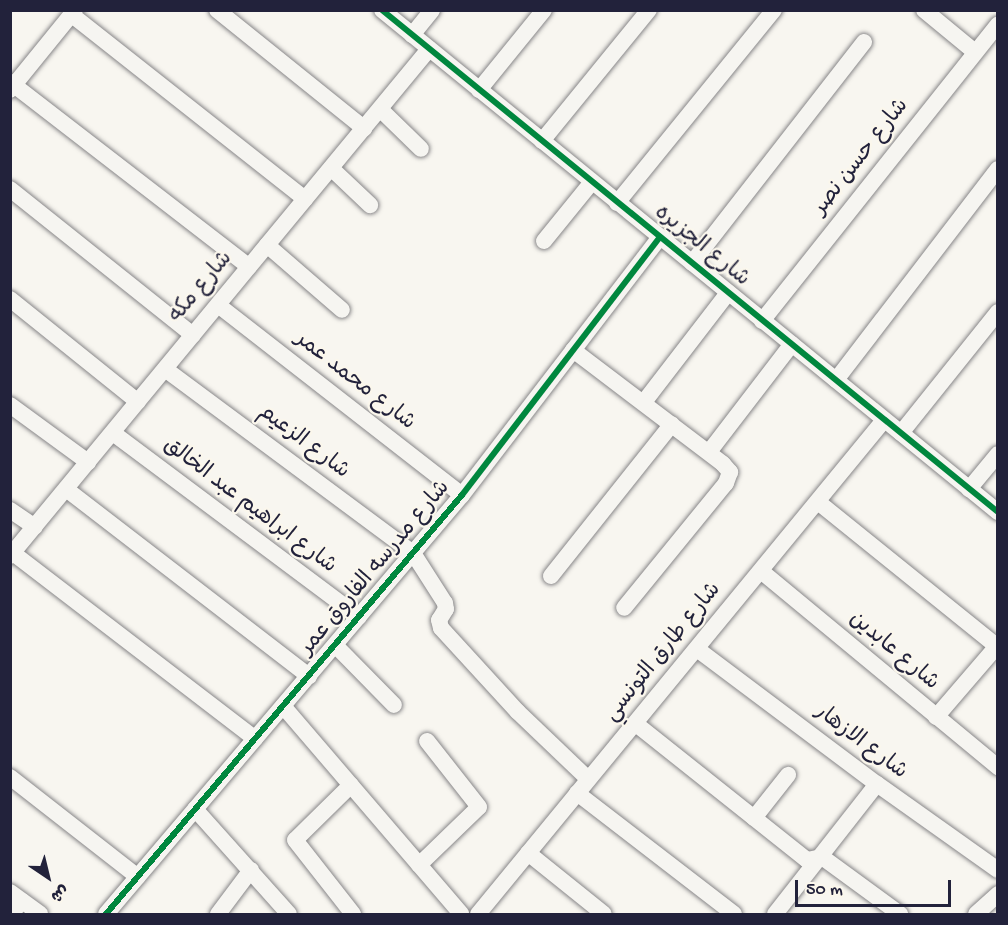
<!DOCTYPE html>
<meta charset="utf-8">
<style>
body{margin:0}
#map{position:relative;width:1008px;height:925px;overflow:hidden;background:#f8f6f0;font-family:"Gochi Hand","Playpen Sans Arabic",sans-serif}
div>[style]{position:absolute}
.roads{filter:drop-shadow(0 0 2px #878688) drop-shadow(0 0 2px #878688)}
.minor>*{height:16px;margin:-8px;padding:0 8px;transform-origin:8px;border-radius:8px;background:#f6f5f1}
.cycleway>*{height:6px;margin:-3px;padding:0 3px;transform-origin:3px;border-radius:3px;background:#00873e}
span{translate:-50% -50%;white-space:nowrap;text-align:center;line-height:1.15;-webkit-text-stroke:4.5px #fbf7ec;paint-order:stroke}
.street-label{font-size:22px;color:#22223b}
.frame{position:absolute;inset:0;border:12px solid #22223b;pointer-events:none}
.north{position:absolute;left:18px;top:847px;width:60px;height:60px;-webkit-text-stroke:4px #fbf7ec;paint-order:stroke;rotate:145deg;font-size:16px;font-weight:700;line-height:24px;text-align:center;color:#22223b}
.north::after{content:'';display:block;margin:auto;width:21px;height:27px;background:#22223b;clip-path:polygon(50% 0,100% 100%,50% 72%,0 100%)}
.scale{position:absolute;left:795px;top:880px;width:156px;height:27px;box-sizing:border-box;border:3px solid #22223b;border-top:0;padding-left:8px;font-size:18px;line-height:21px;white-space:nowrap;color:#22223b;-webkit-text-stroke:4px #fbf7ec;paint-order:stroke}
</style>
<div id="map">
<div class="roads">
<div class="minor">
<i style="left:217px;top:10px;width:189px;rotate:38.8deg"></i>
<i style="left:382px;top:10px;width:795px;rotate:39.18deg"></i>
<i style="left:924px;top:10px;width:66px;rotate:39.5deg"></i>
<i style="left:72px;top:15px;width:297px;rotate:38.3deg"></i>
<i style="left:412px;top:35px;width:32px;rotate:-51deg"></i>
<i style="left:10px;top:82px;width:302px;rotate:37.7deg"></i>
<i style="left:10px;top:90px;width:103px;rotate:-50.9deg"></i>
<i style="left:479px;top:90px;width:103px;rotate:-50.9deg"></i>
<i style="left:380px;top:109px;width:57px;rotate:44.3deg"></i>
<i style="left:542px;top:141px;width:169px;rotate:-50.8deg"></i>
<i style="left:331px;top:168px;width:54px;rotate:43.5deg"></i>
<i style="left:10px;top:189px;width:234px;rotate:38.6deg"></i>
<i style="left:617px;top:203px;width:249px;rotate:-50.9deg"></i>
<i style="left:544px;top:241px;width:76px;rotate:-50.9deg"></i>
<i style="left:267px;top:245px;width:99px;rotate:40.9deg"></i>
<i style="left:692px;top:263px;width:280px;rotate:-52.1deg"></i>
<i style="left:10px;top:299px;width:164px;rotate:38.8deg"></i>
<i style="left:218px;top:305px;width:309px;rotate:37.9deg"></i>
<i style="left:762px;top:321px;width:379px;rotate:-51.5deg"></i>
<i style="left:573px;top:350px;width:188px;rotate:37.2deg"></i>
<i style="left:723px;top:464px;width:11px;rotate:49deg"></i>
<i style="left:730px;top:472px;width:12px;rotate:110deg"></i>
<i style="left:726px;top:483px;width:161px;rotate:129.2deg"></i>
<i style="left:165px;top:369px;width:309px;rotate:36.6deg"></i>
<i style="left:413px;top:553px;width:59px;rotate:57.4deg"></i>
<i style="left:445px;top:603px;width:6px;rotate:81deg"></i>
<i style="left:446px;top:609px;width:13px;rotate:122deg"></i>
<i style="left:439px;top:620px;width:8px;rotate:76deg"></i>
<i style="left:441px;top:628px;width:114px;rotate:47.5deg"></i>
<i style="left:518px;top:712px;width:97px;rotate:43.7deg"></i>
<i style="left:836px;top:380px;width:266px;rotate:-52.5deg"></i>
<i style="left:644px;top:402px;width:138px;rotate:-52.4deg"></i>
<i style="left:10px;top:405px;width:97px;rotate:36.2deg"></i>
<i style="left:113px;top:433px;width:307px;rotate:36.8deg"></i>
<i style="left:901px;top:433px;width:155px;rotate:-51.3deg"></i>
<i style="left:709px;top:452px;width:136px;rotate:-52.5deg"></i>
<i style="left:66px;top:489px;width:307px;rotate:37.6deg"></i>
<i style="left:969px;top:489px;width:45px;rotate:-50.4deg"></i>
<i style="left:818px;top:502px;width:231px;rotate:38.9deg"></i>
<i style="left:10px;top:510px;width:30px;rotate:34deg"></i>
<i style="left:13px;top:553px;width:305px;rotate:37.5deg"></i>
<i style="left:10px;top:556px;width:658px;rotate:-50.43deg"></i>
<i style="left:761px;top:571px;width:308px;rotate:39.6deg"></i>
<i style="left:551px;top:576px;width:194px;rotate:-51.5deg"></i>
<i style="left:335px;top:645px;width:84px;rotate:45.5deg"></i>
<i style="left:697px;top:649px;width:225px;rotate:36.9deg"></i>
<i style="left:877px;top:784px;width:148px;rotate:35.4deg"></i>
<i style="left:283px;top:706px;width:274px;rotate:49.4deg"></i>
<i style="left:936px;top:717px;width:94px;rotate:-49.3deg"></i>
<i style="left:636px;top:724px;width:218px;rotate:38.5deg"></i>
<i style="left:807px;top:860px;width:15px;rotate:-11deg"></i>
<i style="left:822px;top:857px;width:97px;rotate:36.2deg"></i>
<i style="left:10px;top:777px;width:162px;rotate:38deg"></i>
<i style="left:351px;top:785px;width:78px;rotate:135.5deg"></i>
<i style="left:295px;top:840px;width:94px;rotate:51.9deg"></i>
<i style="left:577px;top:793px;width:198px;rotate:37.6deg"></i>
<i style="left:195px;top:809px;width:141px;rotate:48.2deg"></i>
<i style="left:754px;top:818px;width:55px;rotate:-51.7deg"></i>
<i style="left:528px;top:853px;width:97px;rotate:38.8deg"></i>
<i style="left:419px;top:865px;width:83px;rotate:-44deg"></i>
<i style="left:479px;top:807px;width:84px;rotate:-128.2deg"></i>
<i style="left:10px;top:892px;width:37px;rotate:36deg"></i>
<i style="left:11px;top:914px;width:17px;rotate:-50deg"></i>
<i style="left:106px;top:914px;width:550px;rotate:-49.65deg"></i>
<i style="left:462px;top:495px;width:325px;rotate:-52.5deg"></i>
<i style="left:218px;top:914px;width:55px;rotate:-53.1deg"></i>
<i style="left:478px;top:914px;width:639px;rotate:-50.58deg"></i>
<i style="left:775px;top:914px;width:165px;rotate:-51.9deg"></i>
<i style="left:976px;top:914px;width:30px;rotate:-42deg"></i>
</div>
</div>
<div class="cycleway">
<i style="left:382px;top:10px;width:795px;rotate:39.18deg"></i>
<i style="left:106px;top:914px;width:550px;rotate:-49.65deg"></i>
<i style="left:462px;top:495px;width:325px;rotate:-52.5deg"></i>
</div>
<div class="street-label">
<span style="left:862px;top:158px;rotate:-52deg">شارع حسن نصر</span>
<span style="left:701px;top:247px;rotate:39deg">شارع الجزيره</span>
<span style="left:202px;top:288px;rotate:-50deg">شارع مكه</span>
<span style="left:354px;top:382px;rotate:38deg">شارع محمد عمر</span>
<span style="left:303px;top:443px;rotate:37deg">شارع الزعيم</span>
<span style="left:249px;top:507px;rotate:37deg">شارع ابراهيم عبد الخالق</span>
<span style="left:376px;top:569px;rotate:-50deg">شارع مدرسه الفاروق عمر</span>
<span style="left:893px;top:652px;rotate:40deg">شارع عابدين</span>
<span style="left:664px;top:653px;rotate:-51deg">شارع طارق التونسي</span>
<span style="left:860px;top:743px;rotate:37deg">شارع الازهار</span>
</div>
<div class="frame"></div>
<div class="north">ش</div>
<div class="scale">50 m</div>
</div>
